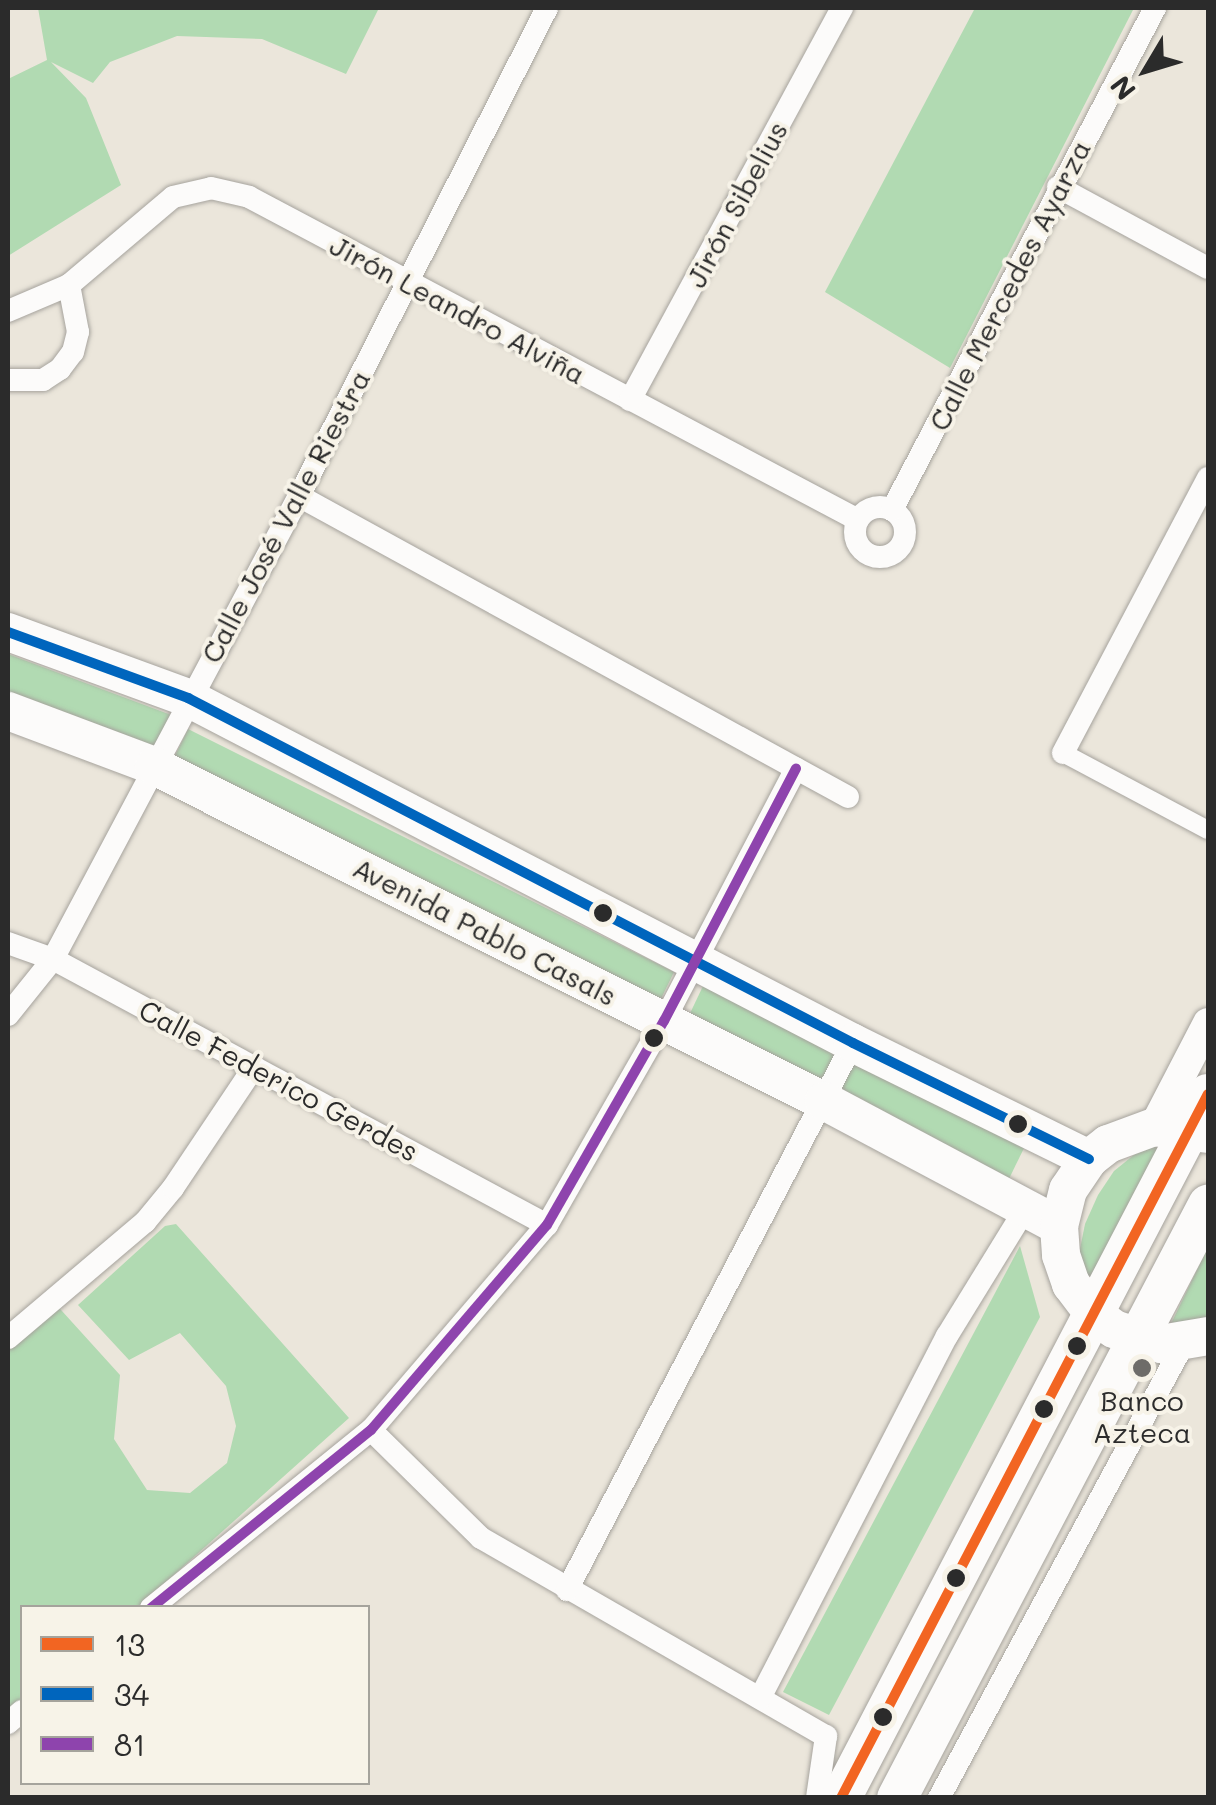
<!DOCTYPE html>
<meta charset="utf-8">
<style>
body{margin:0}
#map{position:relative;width:1216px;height:1805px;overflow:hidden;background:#ebe6db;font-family:Mali,sans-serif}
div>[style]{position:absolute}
.green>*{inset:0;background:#b1dab2}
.roads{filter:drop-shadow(0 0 2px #a6a39d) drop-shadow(0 0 2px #a6a39d)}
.pedestrian>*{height:18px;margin:-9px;padding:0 9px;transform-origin:9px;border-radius:9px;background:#fcfbfa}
.minor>*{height:22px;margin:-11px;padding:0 11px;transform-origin:11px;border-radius:11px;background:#fcfbfa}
.minor>.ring{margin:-11px;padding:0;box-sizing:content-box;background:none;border:22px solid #fcfbfa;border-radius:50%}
.tertiary>*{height:30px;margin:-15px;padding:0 15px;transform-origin:15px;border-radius:15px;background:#fcfbfa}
.primary>*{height:38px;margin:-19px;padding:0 19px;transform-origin:19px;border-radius:19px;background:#fcfbfa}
.trunk>*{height:40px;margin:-20px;padding:0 20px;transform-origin:20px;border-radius:20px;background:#fcfbfa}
.bus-1>*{height:10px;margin:-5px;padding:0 5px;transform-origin:5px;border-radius:5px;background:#f26522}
.bus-2>*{height:10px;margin:-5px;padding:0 5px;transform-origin:5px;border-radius:5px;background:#0065bd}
.bus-3>*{height:10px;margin:-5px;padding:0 5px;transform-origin:5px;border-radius:5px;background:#8e44ad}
.dots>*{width:28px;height:28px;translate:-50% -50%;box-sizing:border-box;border:5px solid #f7f3e8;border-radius:50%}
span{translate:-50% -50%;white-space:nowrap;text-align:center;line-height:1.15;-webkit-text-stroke:8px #f7f3e8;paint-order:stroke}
.street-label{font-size:28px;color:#2b2b2b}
.poi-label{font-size:28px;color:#2b2b2b}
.frame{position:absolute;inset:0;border:10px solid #2b2b2b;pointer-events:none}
.legend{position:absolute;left:20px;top:1605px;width:350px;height:180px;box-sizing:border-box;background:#f7f3e8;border:2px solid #a5a39c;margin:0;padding:12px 18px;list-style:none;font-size:30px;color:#2b2b2b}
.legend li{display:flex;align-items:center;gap:20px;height:50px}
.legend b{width:50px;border:2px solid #a5a39c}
.north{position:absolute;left:1096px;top:20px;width:100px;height:100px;-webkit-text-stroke:8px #f7f3e8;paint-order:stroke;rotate:232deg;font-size:28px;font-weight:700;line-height:40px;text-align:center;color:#2b2b2b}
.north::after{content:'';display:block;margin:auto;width:35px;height:45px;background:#2b2b2b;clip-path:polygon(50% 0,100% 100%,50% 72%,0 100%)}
</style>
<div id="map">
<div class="green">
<i style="clip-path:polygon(38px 8px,379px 8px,346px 74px,262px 39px,177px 36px,110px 62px,93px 83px,51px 62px,86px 98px,121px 185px,8px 256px,8px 79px,47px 60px)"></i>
<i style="clip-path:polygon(975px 8px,1134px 8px,950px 368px,825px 292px)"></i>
<i style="clip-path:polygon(8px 654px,174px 716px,152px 757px,8px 700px)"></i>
<i style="clip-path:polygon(188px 729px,674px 972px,657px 1007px,171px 764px)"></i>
<i style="clip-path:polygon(703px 986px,1025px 1146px,1006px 1185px,684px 1026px)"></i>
<i style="clip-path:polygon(1171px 1143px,1100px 1290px,1083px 1279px,1079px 1254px,1085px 1224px,1098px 1195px,1114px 1171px,1145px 1146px)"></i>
<i style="clip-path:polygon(176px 1224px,349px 1418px,138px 1607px,22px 1608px,22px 1711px,8px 1718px,8px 1340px,52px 1300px,120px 1375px,114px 1439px,147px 1490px,190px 1493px,227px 1463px,236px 1426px,226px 1386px,180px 1333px,129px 1360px,78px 1305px,165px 1226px)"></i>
<i style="clip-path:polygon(1020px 1246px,1040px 1317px,829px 1715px,783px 1692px)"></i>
<i style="clip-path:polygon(1208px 1247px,1208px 1316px,1166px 1334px)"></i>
</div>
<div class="roads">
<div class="pedestrian">
<i style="left:1063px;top:753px;width:164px;rotate:28deg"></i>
</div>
<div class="minor">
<i style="left:1058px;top:187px;width:170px;rotate:28.4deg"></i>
<i style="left:8px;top:311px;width:66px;rotate:-23.1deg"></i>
<i style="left:69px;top:285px;width:136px;rotate:-40.2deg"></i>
<i style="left:173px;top:197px;width:39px;rotate:-13deg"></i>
<i style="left:211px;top:188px;width:39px;rotate:13deg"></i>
<i style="left:249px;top:197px;width:689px;rotate:27.94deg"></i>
<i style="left:8px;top:380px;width:35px"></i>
<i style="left:43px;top:380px;width:20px;rotate:-33deg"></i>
<i style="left:60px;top:369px;width:21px;rotate:-53deg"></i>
<i style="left:73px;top:352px;width:21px;rotate:-76deg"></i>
<i style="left:78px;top:332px;width:48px;rotate:-100.8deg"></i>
<i style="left:630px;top:400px;width:446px;rotate:-61.6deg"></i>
<i style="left:299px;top:496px;width:626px;rotate:28.73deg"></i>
<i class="ring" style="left:855px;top:507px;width:28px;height:28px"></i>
<i style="left:892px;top:510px;width:567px;rotate:-62.35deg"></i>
<i style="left:1063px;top:753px;width:311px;rotate:-62.2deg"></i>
<i style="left:8px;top:943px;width:48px;rotate:19.6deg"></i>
<i style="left:53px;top:959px;width:561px;rotate:28.3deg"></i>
<i style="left:8px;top:1015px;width:72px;rotate:-51.2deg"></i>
<i style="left:53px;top:959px;width:524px;rotate:-62.02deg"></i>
<i style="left:299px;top:496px;width:547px;rotate:-63.06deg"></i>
<i style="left:8px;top:1338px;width:180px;rotate:-40.3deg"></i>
<i style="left:145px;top:1222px;width:44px;rotate:-50.5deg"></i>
<i style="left:173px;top:1188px;width:146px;rotate:-56.2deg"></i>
<i style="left:371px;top:1430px;width:154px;rotate:44.5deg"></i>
<i style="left:481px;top:1538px;width:398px;rotate:29.9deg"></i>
<i style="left:826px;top:1736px;width:63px;rotate:98.3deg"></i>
<i style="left:567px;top:1590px;width:617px;rotate:-62.4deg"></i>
<i style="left:151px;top:1608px;width:283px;rotate:-39deg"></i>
<i style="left:371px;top:1430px;width:270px;rotate:-49.4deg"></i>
<i style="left:547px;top:1225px;width:235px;rotate:-60.2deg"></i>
<i style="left:664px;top:1021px;width:285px;rotate:-62.4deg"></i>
<i style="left:760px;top:1698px;width:407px;rotate:-62.7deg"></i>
<i style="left:947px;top:1336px;width:149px;rotate:-58.4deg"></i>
<i style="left:8px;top:1723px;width:18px;rotate:-41deg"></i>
<i style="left:939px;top:1798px;width:517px;rotate:-61.7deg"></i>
</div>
<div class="tertiary">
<i style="left:1154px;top:1127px;width:117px;rotate:-62.6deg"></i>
</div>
<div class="primary">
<i style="left:8px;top:632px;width:192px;rotate:20.1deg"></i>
<i style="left:188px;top:698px;width:749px;rotate:27.42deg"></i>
<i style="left:853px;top:1043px;width:263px;rotate:26.2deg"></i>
<i style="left:8px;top:711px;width:156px;rotate:20.6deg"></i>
<i style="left:154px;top:766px;width:749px;rotate:26.57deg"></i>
<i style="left:824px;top:1101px;width:266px;rotate:28deg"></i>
<i style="left:1208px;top:1134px;width:54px;rotate:-172.6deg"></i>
<i style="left:1154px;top:1127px;width:49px;rotate:159.7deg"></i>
<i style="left:1108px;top:1144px;width:24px;rotate:142deg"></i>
<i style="left:1089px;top:1159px;width:37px;rotate:124deg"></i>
<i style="left:1068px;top:1190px;width:37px;rotate:104deg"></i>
<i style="left:1059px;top:1226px;width:29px;rotate:86deg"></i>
<i style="left:1061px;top:1255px;width:31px;rotate:71deg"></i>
<i style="left:1071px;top:1284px;width:38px;rotate:53deg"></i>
<i style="left:1094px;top:1314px;width:25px;rotate:37deg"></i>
<i style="left:1114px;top:1329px;width:49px;rotate:17.7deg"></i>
<i style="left:1161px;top:1344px;width:48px;rotate:-9.7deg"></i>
</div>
<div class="trunk">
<i style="left:841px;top:1798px;width:794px;rotate:-62.47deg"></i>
<i style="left:897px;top:1798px;width:670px;rotate:-62.33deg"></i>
</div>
</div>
<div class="bus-1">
<i style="left:841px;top:1798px;width:794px;rotate:-62.47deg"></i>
</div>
<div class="bus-2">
<i style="left:8px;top:632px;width:192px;rotate:20.1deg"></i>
<i style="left:188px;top:698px;width:749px;rotate:27.42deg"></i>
<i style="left:853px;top:1043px;width:263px;rotate:26.2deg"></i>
</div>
<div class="bus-3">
<i style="left:151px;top:1608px;width:283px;rotate:-39deg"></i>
<i style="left:371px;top:1430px;width:270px;rotate:-49.4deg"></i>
<i style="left:547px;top:1225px;width:235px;rotate:-60.2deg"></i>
<i style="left:664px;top:1021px;width:285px;rotate:-62.4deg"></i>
</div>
<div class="dots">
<i style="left:603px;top:913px;background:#2b2b2b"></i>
<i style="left:654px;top:1038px;background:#2b2b2b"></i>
<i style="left:1018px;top:1124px;background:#2b2b2b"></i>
<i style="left:1077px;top:1346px;background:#2b2b2b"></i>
<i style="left:1142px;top:1368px;background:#6e6c69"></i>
<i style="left:1044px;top:1409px;background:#2b2b2b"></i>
<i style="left:956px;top:1578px;background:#2b2b2b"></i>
<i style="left:883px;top:1717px;background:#2b2b2b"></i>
</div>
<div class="street-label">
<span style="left:736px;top:204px;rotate:-62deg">Jirón Sibelius</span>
<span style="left:1009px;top:285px;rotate:-63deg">Calle Mercedes Ayarza</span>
<span style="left:458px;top:309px;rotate:28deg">Jirón Leandro Alviña</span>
<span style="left:285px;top:516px;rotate:-62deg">Calle José Valle Riestra</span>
<span style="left:485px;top:931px;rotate:27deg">Avenida Pablo Casals</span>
<span style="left:279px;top:1080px;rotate:28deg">Calle Federico Gerdes</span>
</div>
<div class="poi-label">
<span style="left:1142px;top:1416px">Banco<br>Azteca</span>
</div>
<div class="frame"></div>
<ul class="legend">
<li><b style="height:12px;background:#f26522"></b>13</li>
<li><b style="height:12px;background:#0065bd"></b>34</li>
<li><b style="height:12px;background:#8e44ad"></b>81</li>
</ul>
<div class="north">N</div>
</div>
